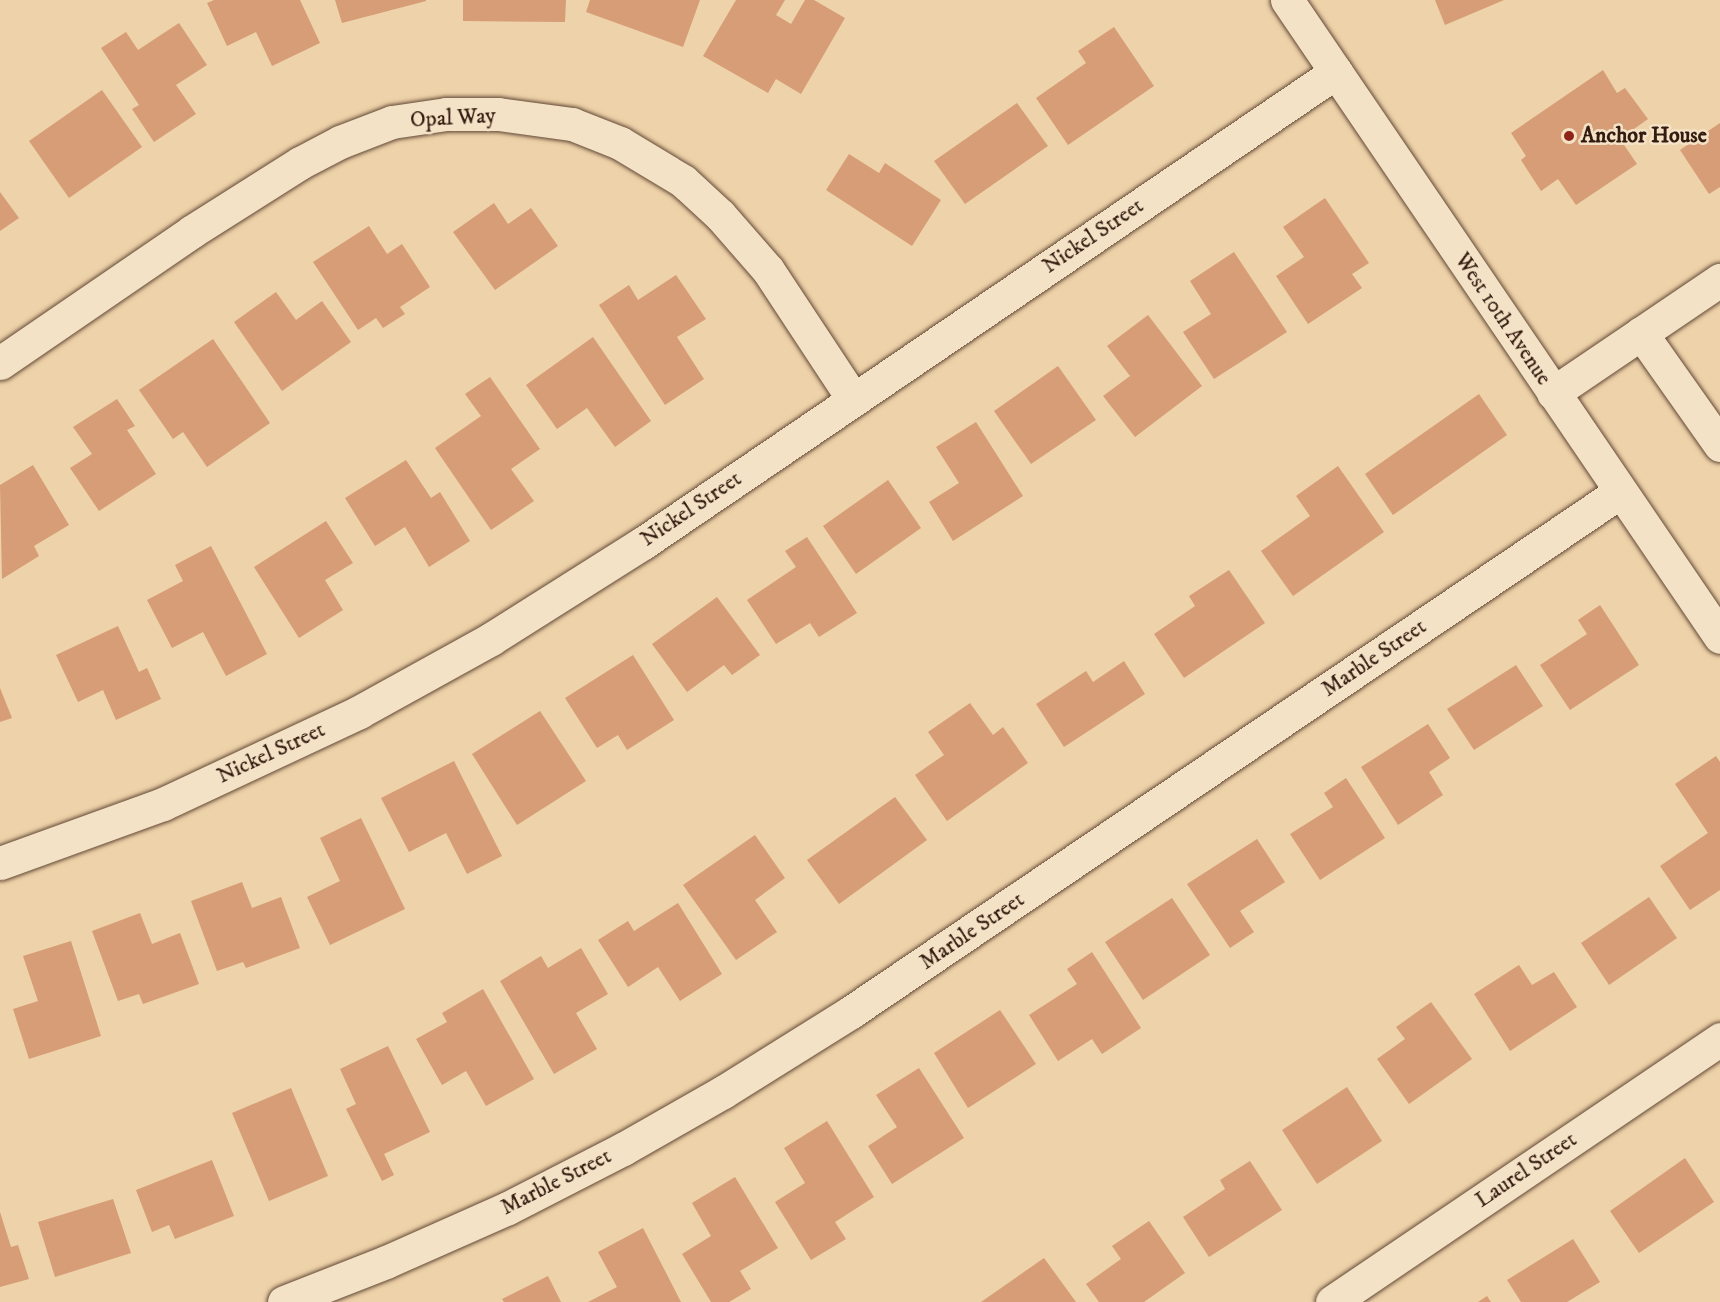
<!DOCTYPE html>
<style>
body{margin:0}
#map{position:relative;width:1720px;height:1302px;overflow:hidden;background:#eed2a9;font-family:"IM FELL DW Pica",serif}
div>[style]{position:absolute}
.building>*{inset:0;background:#d69d76}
.roads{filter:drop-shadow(0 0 2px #624936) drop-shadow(0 0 2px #624936)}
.minor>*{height:33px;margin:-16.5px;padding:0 16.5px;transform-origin:16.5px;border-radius:16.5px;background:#f4e2c7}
.dots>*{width:16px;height:16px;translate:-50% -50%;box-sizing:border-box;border:3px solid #f4e2c7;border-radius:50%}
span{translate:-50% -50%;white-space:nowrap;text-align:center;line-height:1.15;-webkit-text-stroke:5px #f4e2c7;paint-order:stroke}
.street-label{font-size:22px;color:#341b0f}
.poi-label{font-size:22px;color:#341b0f;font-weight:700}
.left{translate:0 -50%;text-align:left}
</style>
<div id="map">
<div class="building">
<i style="clip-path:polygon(214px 0,300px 0,320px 43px,272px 66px,256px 32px,227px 46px,207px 3px)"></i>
<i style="clip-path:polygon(335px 0,426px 0,426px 1px,342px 23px)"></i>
<i style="clip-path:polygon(463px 0,566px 0,565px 22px,463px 21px)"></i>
<i style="clip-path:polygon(590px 0,700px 0,683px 47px,586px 12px)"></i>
<i style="clip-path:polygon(736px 0,785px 0,776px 15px,791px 24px,805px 0,814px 0,845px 18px,801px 94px,776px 79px,768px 93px,703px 56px)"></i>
<i style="clip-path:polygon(1435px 0,1504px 0,1445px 25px)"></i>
<i style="clip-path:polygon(179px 23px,207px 65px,176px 85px,196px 114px,154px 142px,132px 109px,139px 105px,101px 48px,126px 32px,138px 50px)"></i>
<i style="clip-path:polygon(1114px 27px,1154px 86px,1068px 145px,1036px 98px,1086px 63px,1078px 51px)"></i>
<i style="clip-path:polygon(1603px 70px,1617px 93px,1625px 88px,1648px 119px,1620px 139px,1637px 164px,1576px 205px,1558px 179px,1541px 191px,1521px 160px,1526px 156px,1511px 133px)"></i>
<i style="clip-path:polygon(102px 90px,142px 147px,69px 198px,29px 141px)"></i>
<i style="clip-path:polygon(1017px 103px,1048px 146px,965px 204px,934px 161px)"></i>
<i style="clip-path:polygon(1720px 123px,1720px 187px,1709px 194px,1680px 150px)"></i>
<i style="clip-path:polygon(849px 154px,879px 173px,885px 163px,941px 200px,912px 246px,826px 190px)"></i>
<i style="clip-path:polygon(0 192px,19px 218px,0 231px)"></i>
<i style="clip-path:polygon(1325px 198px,1369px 263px,1352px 274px,1362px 288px,1308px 324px,1276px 276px,1304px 257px,1283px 227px)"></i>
<i style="clip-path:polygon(494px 203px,508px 224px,531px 208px,558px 246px,495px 290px,453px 232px)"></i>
<i style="clip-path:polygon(369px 226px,387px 254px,402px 244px,430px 287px,400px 307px,405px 314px,383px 328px,376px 318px,358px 330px,313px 262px)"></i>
<i style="clip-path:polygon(1234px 252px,1287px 332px,1214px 379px,1183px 332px,1211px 314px,1190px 281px)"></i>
<i style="clip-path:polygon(676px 275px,706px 319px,677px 337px,704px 379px,665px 405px,599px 305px,629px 285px,638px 300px)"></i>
<i style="clip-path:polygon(276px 292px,296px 320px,322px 301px,351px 342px,282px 391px,234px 322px)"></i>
<i style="clip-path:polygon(1148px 315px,1202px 386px,1135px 437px,1103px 396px,1130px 376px,1107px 346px)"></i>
<i style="clip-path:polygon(593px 337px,651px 421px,615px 447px,587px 408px,557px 429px,526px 385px)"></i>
<i style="clip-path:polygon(213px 339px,270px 423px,207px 467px,183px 432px,173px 439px,139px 390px)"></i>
<i style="clip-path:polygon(1058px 366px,1096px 420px,1031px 464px,994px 411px)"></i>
<i style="clip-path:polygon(490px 377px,540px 449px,511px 469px,534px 501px,491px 530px,435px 448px,481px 416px,465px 394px)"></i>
<i style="clip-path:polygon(1479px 394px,1507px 435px,1393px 515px,1365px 474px)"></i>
<i style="clip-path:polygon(117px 399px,135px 426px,127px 430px,156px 474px,99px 511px,70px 468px,92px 454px,73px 427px)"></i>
<i style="clip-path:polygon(976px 422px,1023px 496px,953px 541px,929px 502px,959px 483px,936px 447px)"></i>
<i style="clip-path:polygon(406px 460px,431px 498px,440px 492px,470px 541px,429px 567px,405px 527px,375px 546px,345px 498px)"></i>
<i style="clip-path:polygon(33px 465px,69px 525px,34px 546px,39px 556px,2px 579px,0 485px)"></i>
<i style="clip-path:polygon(1338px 466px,1384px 532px,1293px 596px,1261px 551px,1310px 516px,1296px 496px)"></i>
<i style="clip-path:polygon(888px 480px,921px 528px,856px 574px,823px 526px)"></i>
<i style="clip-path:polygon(326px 521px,353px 563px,325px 580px,343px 610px,299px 638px,254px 567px)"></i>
<i style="clip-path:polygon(807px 537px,857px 613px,819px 637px,810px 623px,776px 644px,747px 600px,796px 567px,785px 551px)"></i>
<i style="clip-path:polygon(211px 546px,267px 654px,226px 676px,203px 632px,172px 648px,147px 600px,183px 581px,175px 565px)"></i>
<i style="clip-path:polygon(1229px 570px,1265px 623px,1184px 678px,1154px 634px,1195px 606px,1189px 596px)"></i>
<i style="clip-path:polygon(717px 597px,760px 655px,732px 675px,724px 665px,687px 692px,652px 644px)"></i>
<i style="clip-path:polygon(1600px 605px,1639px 665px,1570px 710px,1540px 665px,1587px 634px,1578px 620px)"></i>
<i style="clip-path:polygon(118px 626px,139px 672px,147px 668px,161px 699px,116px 720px,103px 690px,78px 702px,56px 655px)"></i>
<i style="clip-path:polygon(633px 655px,674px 720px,627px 750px,618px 735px,597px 748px,565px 698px)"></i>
<i style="clip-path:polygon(1124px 661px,1145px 694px,1064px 747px,1036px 704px,1086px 671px,1093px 682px)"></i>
<i style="clip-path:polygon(1516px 665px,1543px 706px,1474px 750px,1447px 709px)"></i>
<i style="clip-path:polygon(0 688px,12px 718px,0 722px)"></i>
<i style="clip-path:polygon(970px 703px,993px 735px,1003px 727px,1028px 763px,947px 821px,915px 775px,944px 755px,928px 732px)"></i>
<i style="clip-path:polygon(540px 711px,586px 781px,517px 825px,472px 754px)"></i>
<i style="clip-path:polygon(1428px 724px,1450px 758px,1429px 772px,1443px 795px,1398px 825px,1361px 767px)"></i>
<i style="clip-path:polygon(1716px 756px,1720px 762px,1720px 890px,1690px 910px,1660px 866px,1708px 833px,1675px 784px)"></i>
<i style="clip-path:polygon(454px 761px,502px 856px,467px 874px,446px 833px,409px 852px,381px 798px)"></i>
<i style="clip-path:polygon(1346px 778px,1385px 838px,1320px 880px,1290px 834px,1333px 807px,1324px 793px)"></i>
<i style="clip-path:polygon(895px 797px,927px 840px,839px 904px,807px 860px)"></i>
<i style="clip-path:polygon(361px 818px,405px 909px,330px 945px,307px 897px,340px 881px,320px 838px)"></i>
<i style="clip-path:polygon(755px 835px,785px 878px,755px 900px,777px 932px,736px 960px,683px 885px)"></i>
<i style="clip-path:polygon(1257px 839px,1285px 882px,1240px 911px,1254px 932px,1230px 948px,1187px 884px)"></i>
<i style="clip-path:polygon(242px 882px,252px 908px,281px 897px,300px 948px,246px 968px,243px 962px,217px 971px,191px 901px)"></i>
<i style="clip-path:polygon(1649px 897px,1677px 938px,1609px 985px,1581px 943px)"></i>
<i style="clip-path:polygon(1172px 898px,1210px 955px,1143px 1000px,1105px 942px)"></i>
<i style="clip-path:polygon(678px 903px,722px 974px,680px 1001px,658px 967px,628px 987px,598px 940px,628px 921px,634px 931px)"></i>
<i style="clip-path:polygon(140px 913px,152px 944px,180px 933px,199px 984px,143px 1004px,139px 994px,118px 1001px,92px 931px)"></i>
<i style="clip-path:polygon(71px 941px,101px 1036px,29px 1059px,13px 1009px,38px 1001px,23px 956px)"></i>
<i style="clip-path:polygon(581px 948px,608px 994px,576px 1013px,597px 1049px,554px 1074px,500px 981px,541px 956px,548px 968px)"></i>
<i style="clip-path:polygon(1092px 952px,1141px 1028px,1102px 1054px,1092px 1039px,1058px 1061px,1029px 1015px,1077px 984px,1067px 969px)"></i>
<i style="clip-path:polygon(1519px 965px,1532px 985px,1554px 972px,1577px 1007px,1510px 1051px,1474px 994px)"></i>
<i style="clip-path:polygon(483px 989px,534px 1079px,486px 1106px,466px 1071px,442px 1085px,416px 1039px,447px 1022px,442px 1013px)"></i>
<i style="clip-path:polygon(1431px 1002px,1472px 1059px,1409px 1104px,1377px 1059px,1405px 1039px,1396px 1027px)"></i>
<i style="clip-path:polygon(1000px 1010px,1036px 1064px,968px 1108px,934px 1053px)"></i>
<i style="clip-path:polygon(388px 1046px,430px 1132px,384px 1154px,394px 1175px,382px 1181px,346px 1109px,356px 1104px,340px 1069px)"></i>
<i style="clip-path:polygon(919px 1068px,964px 1138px,892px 1184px,868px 1146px,897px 1127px,876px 1095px)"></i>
<i style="clip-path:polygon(1347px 1087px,1382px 1141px,1317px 1184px,1282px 1130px)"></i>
<i style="clip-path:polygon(291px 1088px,328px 1176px,269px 1201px,232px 1113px)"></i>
<i style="clip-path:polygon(827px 1121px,874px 1197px,835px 1222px,846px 1239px,811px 1260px,775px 1202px,805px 1183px,784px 1148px)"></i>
<i style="clip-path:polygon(1685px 1158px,1714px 1202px,1639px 1253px,1610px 1211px)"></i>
<i style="clip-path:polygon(212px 1160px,234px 1216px,175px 1239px,169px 1225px,152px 1232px,136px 1190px)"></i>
<i style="clip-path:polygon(1250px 1161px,1282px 1210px,1209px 1257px,1183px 1217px,1225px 1189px,1220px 1180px)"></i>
<i style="clip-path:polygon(735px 1177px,778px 1248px,740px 1271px,751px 1289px,729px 1302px,711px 1302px,682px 1254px,711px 1236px,692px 1203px)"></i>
<i style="clip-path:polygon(113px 1199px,131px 1253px,55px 1277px,38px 1222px)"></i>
<i style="clip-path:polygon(0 1212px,11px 1247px,18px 1245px,29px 1279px,0 1287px)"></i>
<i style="clip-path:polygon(1149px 1221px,1185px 1273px,1144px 1302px,1099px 1302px,1086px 1284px,1121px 1259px,1112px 1246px)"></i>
<i style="clip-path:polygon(643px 1228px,681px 1302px,588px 1302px,617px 1287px,598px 1252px)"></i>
<i style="clip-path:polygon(1573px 1239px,1600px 1282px,1567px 1302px,1521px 1302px,1507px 1280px)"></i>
<i style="clip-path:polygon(1044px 1258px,1076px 1302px,981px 1302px)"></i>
<i style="clip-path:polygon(548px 1276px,561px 1302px,504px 1302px,502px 1299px)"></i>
<i style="clip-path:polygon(1487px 1296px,1491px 1302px,1478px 1302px)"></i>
</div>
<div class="roads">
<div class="minor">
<i style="left:1287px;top:0;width:770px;rotate:55.79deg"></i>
<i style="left:1641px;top:333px;width:137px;rotate:54.8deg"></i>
<i style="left:0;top:363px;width:232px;rotate:-34.4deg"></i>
<i style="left:191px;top:232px;width:129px;rotate:-32.3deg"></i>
<i style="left:300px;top:163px;width:45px;rotate:-27.7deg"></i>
<i style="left:340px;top:142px;width:56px;rotate:-21deg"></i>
<i style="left:392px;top:122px;width:55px;rotate:-8.4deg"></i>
<i style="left:446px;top:114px;width:52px"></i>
<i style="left:498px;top:114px;width:75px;rotate:7.7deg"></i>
<i style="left:572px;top:124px;width:52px;rotate:21.6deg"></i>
<i style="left:620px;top:143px;width:74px;rotate:31.1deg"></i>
<i style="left:683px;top:181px;width:50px;rotate:42.6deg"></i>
<i style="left:720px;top:215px;width:73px;rotate:48.9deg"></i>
<i style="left:768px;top:270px;width:154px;rotate:56.6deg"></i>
<i style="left:1553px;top:393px;width:202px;rotate:-34.1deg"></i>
<i style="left:0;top:863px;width:173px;rotate:-19.9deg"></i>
<i style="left:163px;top:804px;width:217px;rotate:-25.1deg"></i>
<i style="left:359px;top:712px;width:151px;rotate:-28.9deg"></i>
<i style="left:491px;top:639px;width:180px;rotate:-32.3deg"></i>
<i style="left:643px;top:543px;width:838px;rotate:-34.2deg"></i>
<i style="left:284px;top:1302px;width:110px;rotate:-21.4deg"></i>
<i style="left:386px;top:1262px;width:133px;rotate:-23.9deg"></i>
<i style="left:508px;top:1208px;width:129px;rotate:-27.2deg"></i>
<i style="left:623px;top:1149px;width:115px;rotate:-29.7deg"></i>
<i style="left:723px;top:1092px;width:151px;rotate:-32deg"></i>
<i style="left:851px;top:1012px;width:928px;rotate:-34.07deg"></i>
<i style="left:1332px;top:1302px;width:469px;rotate:-34.1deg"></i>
</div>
</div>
<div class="dots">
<i style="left:1569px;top:136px;background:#8f2418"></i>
</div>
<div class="street-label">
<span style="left:453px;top:118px;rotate:-3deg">Opal Way</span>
<span style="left:1093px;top:236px;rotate:-34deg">Nickel Street</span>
<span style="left:1503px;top:319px;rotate:56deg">West 10th Avenue</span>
<span style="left:691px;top:509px;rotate:-34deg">Nickel Street</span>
<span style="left:1374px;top:658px;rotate:-34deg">Marble Street</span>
<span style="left:271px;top:753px;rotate:-25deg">Nickel Street</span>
<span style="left:972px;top:931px;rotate:-34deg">Marble Street</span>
<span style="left:1526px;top:1170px;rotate:-34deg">Laurel Street</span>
<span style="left:556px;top:1182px;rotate:-27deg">Marble Street</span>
</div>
<div class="poi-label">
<span class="left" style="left:1581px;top:136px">Anchor House</span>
</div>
</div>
